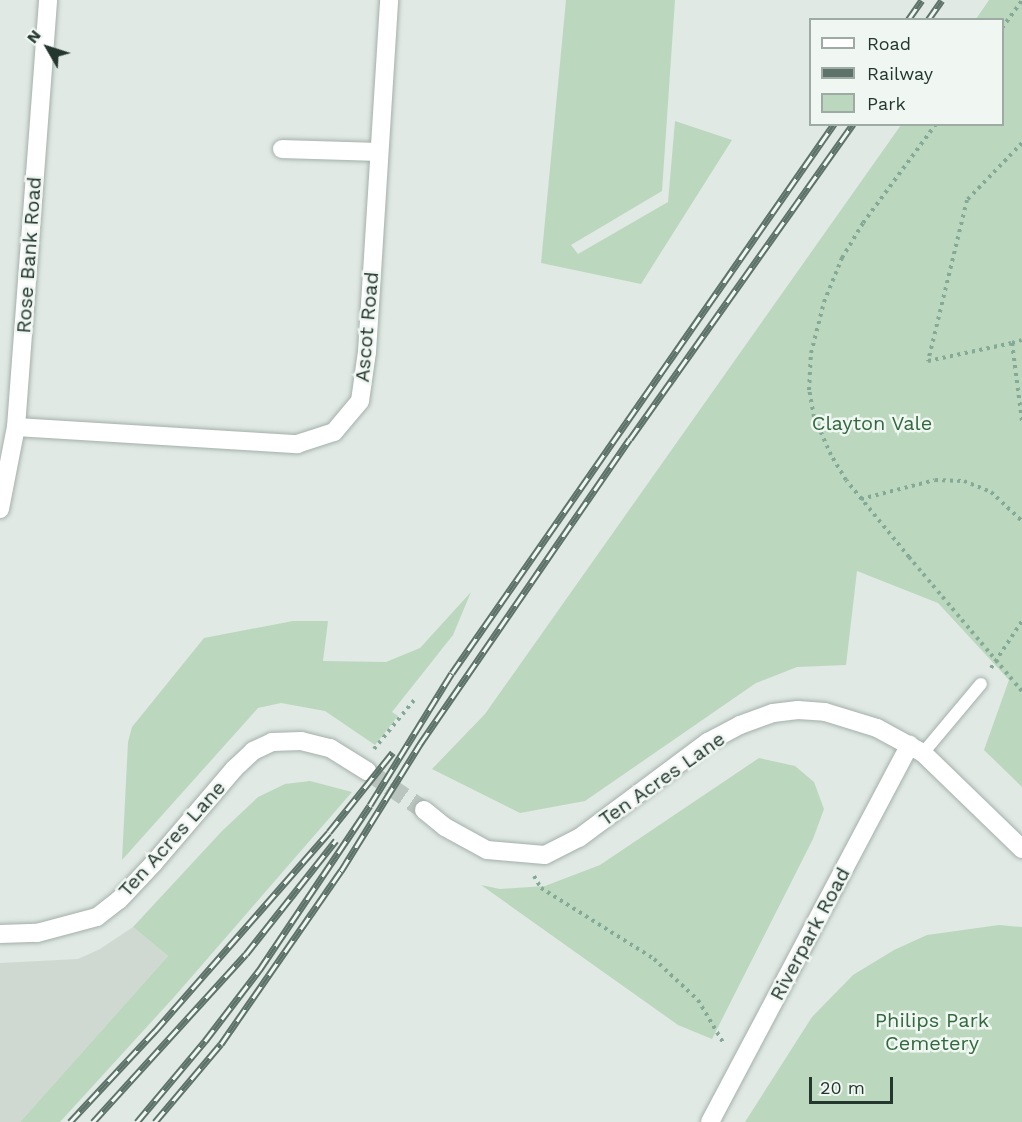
<!DOCTYPE html>
<style>
body{margin:0}
#map{position:relative;width:1022px;height:1122px;overflow:hidden;background:#e0e9e4;font-family:"Work Sans",sans-serif}
div>[style]{position:absolute}
.built>*{inset:0;background:#cfd9d2}
.green>*{inset:0;background:#bbd8be}
.secondary-tunnel>*{height:18px;margin-top:-9px;transform-origin:0;background:repeating-linear-gradient(90deg,#bac5c0 0 18px,transparent 0 27px)}
.path>*{height:4px;margin-top:-2px;transform-origin:0;background:repeating-linear-gradient(90deg,#84a997 0 3px,transparent 0 7.5px)}
.roads{filter:drop-shadow(0 0 2px #a4b0aa) drop-shadow(0 0 2px #a4b0aa)}
.lane>*{height:12px;margin:-6px;padding:0 6px;transform-origin:6px;border-radius:6px;background:#fff}
.street>*{height:18px;margin:-9px;padding:0 9px;transform-origin:9px;border-radius:9px;background:#fff}
.secondary>*{height:18px;margin:-9px;padding:0 9px;transform-origin:9px;border-radius:9px;background:#fff}
.rail>*{height:7px;margin-top:-3.5px;transform-origin:0;background:repeating-linear-gradient(90deg,#f0f6f2 0 14px,#5d736a 0 28px);box-sizing:border-box;border-block:2px solid #5d736a}
.path-bridge>*{height:4px;margin-top:-2px;transform-origin:0;background:repeating-linear-gradient(90deg,#84a997 0 3px,transparent 0 7.5px)}
span{translate:-50% -50%;white-space:nowrap;text-align:center;line-height:1.15;-webkit-text-stroke:5px #f0f6f2;paint-order:stroke}
.street-label{font-size:20px;color:#23372e}
.park-label{font-size:20px;color:#32693f}
.legend{position:absolute;left:809px;top:18px;width:195px;height:108px;box-sizing:border-box;background:#f0f6f2;border:2px solid #9eaaa4;margin:0;padding:8px 10px;list-style:none;font-size:18px;color:#23372e}
.legend li{display:flex;align-items:center;gap:12px;height:30px}
.legend b{width:30px;border:2px solid #9eaaa4}
.north{position:absolute;left:18px;top:18px;width:60px;height:60px;-webkit-text-stroke:4px #f0f6f2;paint-order:stroke;rotate:309deg;font-size:16px;font-weight:700;line-height:24px;text-align:center;color:#23372e}
.north::after{content:'';display:block;margin:auto;width:21px;height:27px;background:#23372e;clip-path:polygon(50% 0,100% 100%,50% 72%,0 100%)}
.scale{position:absolute;left:809px;top:1077px;width:84px;height:27px;box-sizing:border-box;border:3px solid #23372e;border-top:0;padding-left:8px;font-size:18px;line-height:21px;white-space:nowrap;color:#23372e;-webkit-text-stroke:4px #f0f6f2;paint-order:stroke}
</style>
<div id="map">
<div class="built">
<i style="clip-path:polygon(133px 927px,168px 956px,20px 1122px,0 1122px,0 963px,78px 959px,100px 949px)"></i>
</div>
<div class="green">
<i style="clip-path:polygon(566px 0,675px 0,662px 191px,571px 245px,578px 254px,668px 202px,675px 121px,732px 140px,641px 284px,541px 263px)"></i>
<i style="clip-path:polygon(989px 0,1022px 0,1022px 787px,984px 750px,1009px 680px,938px 603px,857px 571px,846px 665px,797px 667px,756px 683px,585px 801px,520px 813px,432px 769px,485px 714px,901px 125px,1002px 124px,1002px 20px,976px 19px)"></i>
<i style="clip-path:polygon(471px 592px,453px 635px,392px 712px,398px 716px,375px 745px,325px 711px,281px 703px,258px 708px,122px 860px,128px 742px,132px 727px,204px 638px,293px 621px,328px 621px,323px 661px,386px 662px,420px 648px)"></i>
<i style="clip-path:polygon(759px 758px,795px 766px,814px 782px,824px 809px,813px 839px,712px 1039px,678px 1025px,481px 885px,500px 889px,545px 886px,600px 865px)"></i>
<i style="clip-path:polygon(310px 781px,352px 792px,175px 996px,60px 1122px,20px 1122px,168px 956px,133px 927px,222px 831px,258px 797px,285px 784px)"></i>
<i style="clip-path:polygon(999px 925px,1022px 927px,1022px 1122px,745px 1122px,812px 1017px,853px 975px,894px 950px,927px 935px)"></i>
</div>
<div class="secondary-tunnel">
<i style="left:367px;top:771px;width:69px;rotate:34.4deg"></i>
</div>
<div class="path">
<i style="left:1002px;top:28px;width:34px;rotate:-54deg"></i>
<i style="left:1022px;top:143px;width:79px;rotate:134deg"></i>
<i style="left:967px;top:200px;width:166px;rotate:103.6deg"></i>
<i style="left:928px;top:361px;width:86px;rotate:-12.1deg"></i>
<i style="left:1012px;top:343px;width:79px;rotate:82.7deg"></i>
<i style="left:1012px;top:343px;width:10px;rotate:-17deg"></i>
<i style="left:861px;top:499px;width:76px;rotate:-14.4deg"></i>
<i style="left:935px;top:480px;width:29px;rotate:2deg"></i>
<i style="left:964px;top:481px;width:29px;rotate:22deg"></i>
<i style="left:991px;top:492px;width:42px;rotate:43.1deg"></i>
<i style="left:909px;top:557px;width:99px;rotate:-129.3deg"></i>
<i style="left:846px;top:480px;width:29px;rotate:-121deg"></i>
<i style="left:831px;top:455px;width:42px;rotate:-114.1deg"></i>
<i style="left:814px;top:417px;width:27px;rotate:-100deg"></i>
<i style="left:809px;top:390px;width:37px;rotate:-87deg"></i>
<i style="left:811px;top:353px;width:53px;rotate:-75.7deg"></i>
<i style="left:824px;top:302px;width:48px;rotate:-67.8deg"></i>
<i style="left:842px;top:258px;width:41px;rotate:-59deg"></i>
<i style="left:863px;top:223px;width:123px;rotate:-53.6deg"></i>
<i style="left:991px;top:668px;width:56px;rotate:-56.6deg"></i>
<i style="left:374px;top:749px;width:65px;rotate:-50.6deg"></i>
<i style="left:534px;top:876px;width:14px;rotate:60deg"></i>
<i style="left:541px;top:888px;width:133px;rotate:32.1deg"></i>
<i style="left:654px;top:959px;width:60px;rotate:43deg"></i>
<i style="left:698px;top:1000px;width:51px;rotate:59.4deg"></i>
</div>
<div class="roads">
<div class="lane">
<i style="left:923px;top:753px;width:90px;rotate:-50deg"></i>
</div>
<div class="street">
<i style="left:282px;top:149px;width:97px;rotate:1.8deg"></i>
<i style="left:16px;top:427px;width:282px;rotate:3.5deg"></i>
<i style="left:297px;top:444px;width:39px;rotate:-18deg"></i>
<i style="left:334px;top:432px;width:40px;rotate:-50deg"></i>
<i style="left:360px;top:401px;width:49px;rotate:-81.9deg"></i>
<i style="left:367px;top:352px;width:353px;rotate:-86.4deg"></i>
<i style="left:0;top:509px;width:84px;rotate:-79deg"></i>
<i style="left:16px;top:427px;width:428px;rotate:-85.7deg"></i>
</div>
<div class="secondary">
<i style="left:424px;top:810px;width:27px;rotate:39deg"></i>
<i style="left:445px;top:827px;width:48px;rotate:28.7deg"></i>
<i style="left:487px;top:850px;width:58px;rotate:4.9deg"></i>
<i style="left:545px;top:855px;width:38px;rotate:-27deg"></i>
<i style="left:579px;top:838px;width:161px;rotate:-36.7deg"></i>
<i style="left:708px;top:742px;width:36px;rotate:-28deg"></i>
<i style="left:740px;top:725px;width:35px;rotate:-20deg"></i>
<i style="left:773px;top:713px;width:25px;rotate:-7deg"></i>
<i style="left:798px;top:710px;width:27px;rotate:4deg"></i>
<i style="left:825px;top:712px;width:54px;rotate:17.1deg"></i>
<i style="left:877px;top:728px;width:52px;rotate:28.5deg"></i>
<i style="left:923px;top:753px;width:138px;rotate:44.1deg"></i>
<i style="left:0;top:934px;width:37px;rotate:-2deg"></i>
<i style="left:37px;top:933px;width:62px;rotate:-14.9deg"></i>
<i style="left:97px;top:917px;width:28px;rotate:-38deg"></i>
<i style="left:119px;top:900px;width:50px;rotate:-46.6deg"></i>
<i style="left:153px;top:864px;width:125px;rotate:-49.5deg"></i>
<i style="left:234px;top:769px;width:26px;rotate:-43deg"></i>
<i style="left:253px;top:751px;width:21px;rotate:-25deg"></i>
<i style="left:272px;top:742px;width:29px;rotate:-2deg"></i>
<i style="left:301px;top:741px;width:30px;rotate:14deg"></i>
<i style="left:330px;top:748px;width:44px;rotate:31.9deg"></i>
<i style="left:710px;top:1122px;width:427px;rotate:-62.1deg"></i>
</div>
</div>
<div class="rail">
<i style="left:908px;top:20px;width:24px;rotate:-55deg"></i>
<i style="left:928px;top:20px;width:24px;rotate:-55deg"></i>
<i style="left:70px;top:1122px;width:125px;rotate:-47deg"></i>
<i style="left:155px;top:1031px;width:264px;rotate:-48.8deg"></i>
<i style="left:329px;top:832px;width:102px;rotate:-51.3deg"></i>
<i style="left:93px;top:1122px;width:227px;rotate:-47.7deg"></i>
<i style="left:246px;top:954px;width:145px;rotate:-51.7deg"></i>
<i style="left:137px;top:1122px;width:106px;rotate:-50deg"></i>
<i style="left:205px;top:1041px;width:91px;rotate:-52.6deg"></i>
<i style="left:260px;top:969px;width:197px;rotate:-56.1deg"></i>
<i style="left:370px;top:805px;width:155px;rotate:-58.2deg"></i>
<i style="left:452px;top:673px;width:669px;rotate:-55.17deg"></i>
<i style="left:155px;top:1122px;width:102px;rotate:-49.8deg"></i>
<i style="left:221px;top:1044px;width:211px;rotate:-55.3deg"></i>
<i style="left:341px;top:871px;width:150px;rotate:-58.1deg"></i>
<i style="left:420px;top:744px;width:370px;rotate:-55.5deg"></i>
<i style="left:630px;top:439px;width:386px;rotate:-54.7deg"></i>
</div>
<div class="path-bridge">
<i style="left:909px;top:557px;width:175px;rotate:49.9deg"></i>
</div>
<div class="street-label">
<span style="left:29px;top:255px;rotate:-86deg">Rose Bank Road</span>
<span style="left:367px;top:327px;rotate:-85deg">Ascot Road</span>
<span style="left:662px;top:779px;rotate:-35deg">Ten Acres Lane</span>
<span style="left:172px;top:839px;rotate:-48deg">Ten Acres Lane</span>
<span style="left:810px;top:934px;rotate:-62deg">Riverpark Road</span>
</div>
<div class="park-label">
<span style="left:872px;top:423px">Clayton Vale</span>
<span style="left:932px;top:1032px">Philips Park<br>Cemetery</span>
</div>
<ul class="legend">
<li><b style="height:8px;background:#fff"></b>Road</li>
<li><b style="height:8px;background:#5d736a"></b>Railway</li>
<li><b style="height:16px;background:#bbd8be"></b>Park</li>
</ul>
<div class="north">N</div>
<div class="scale">20 m</div>
</div>
